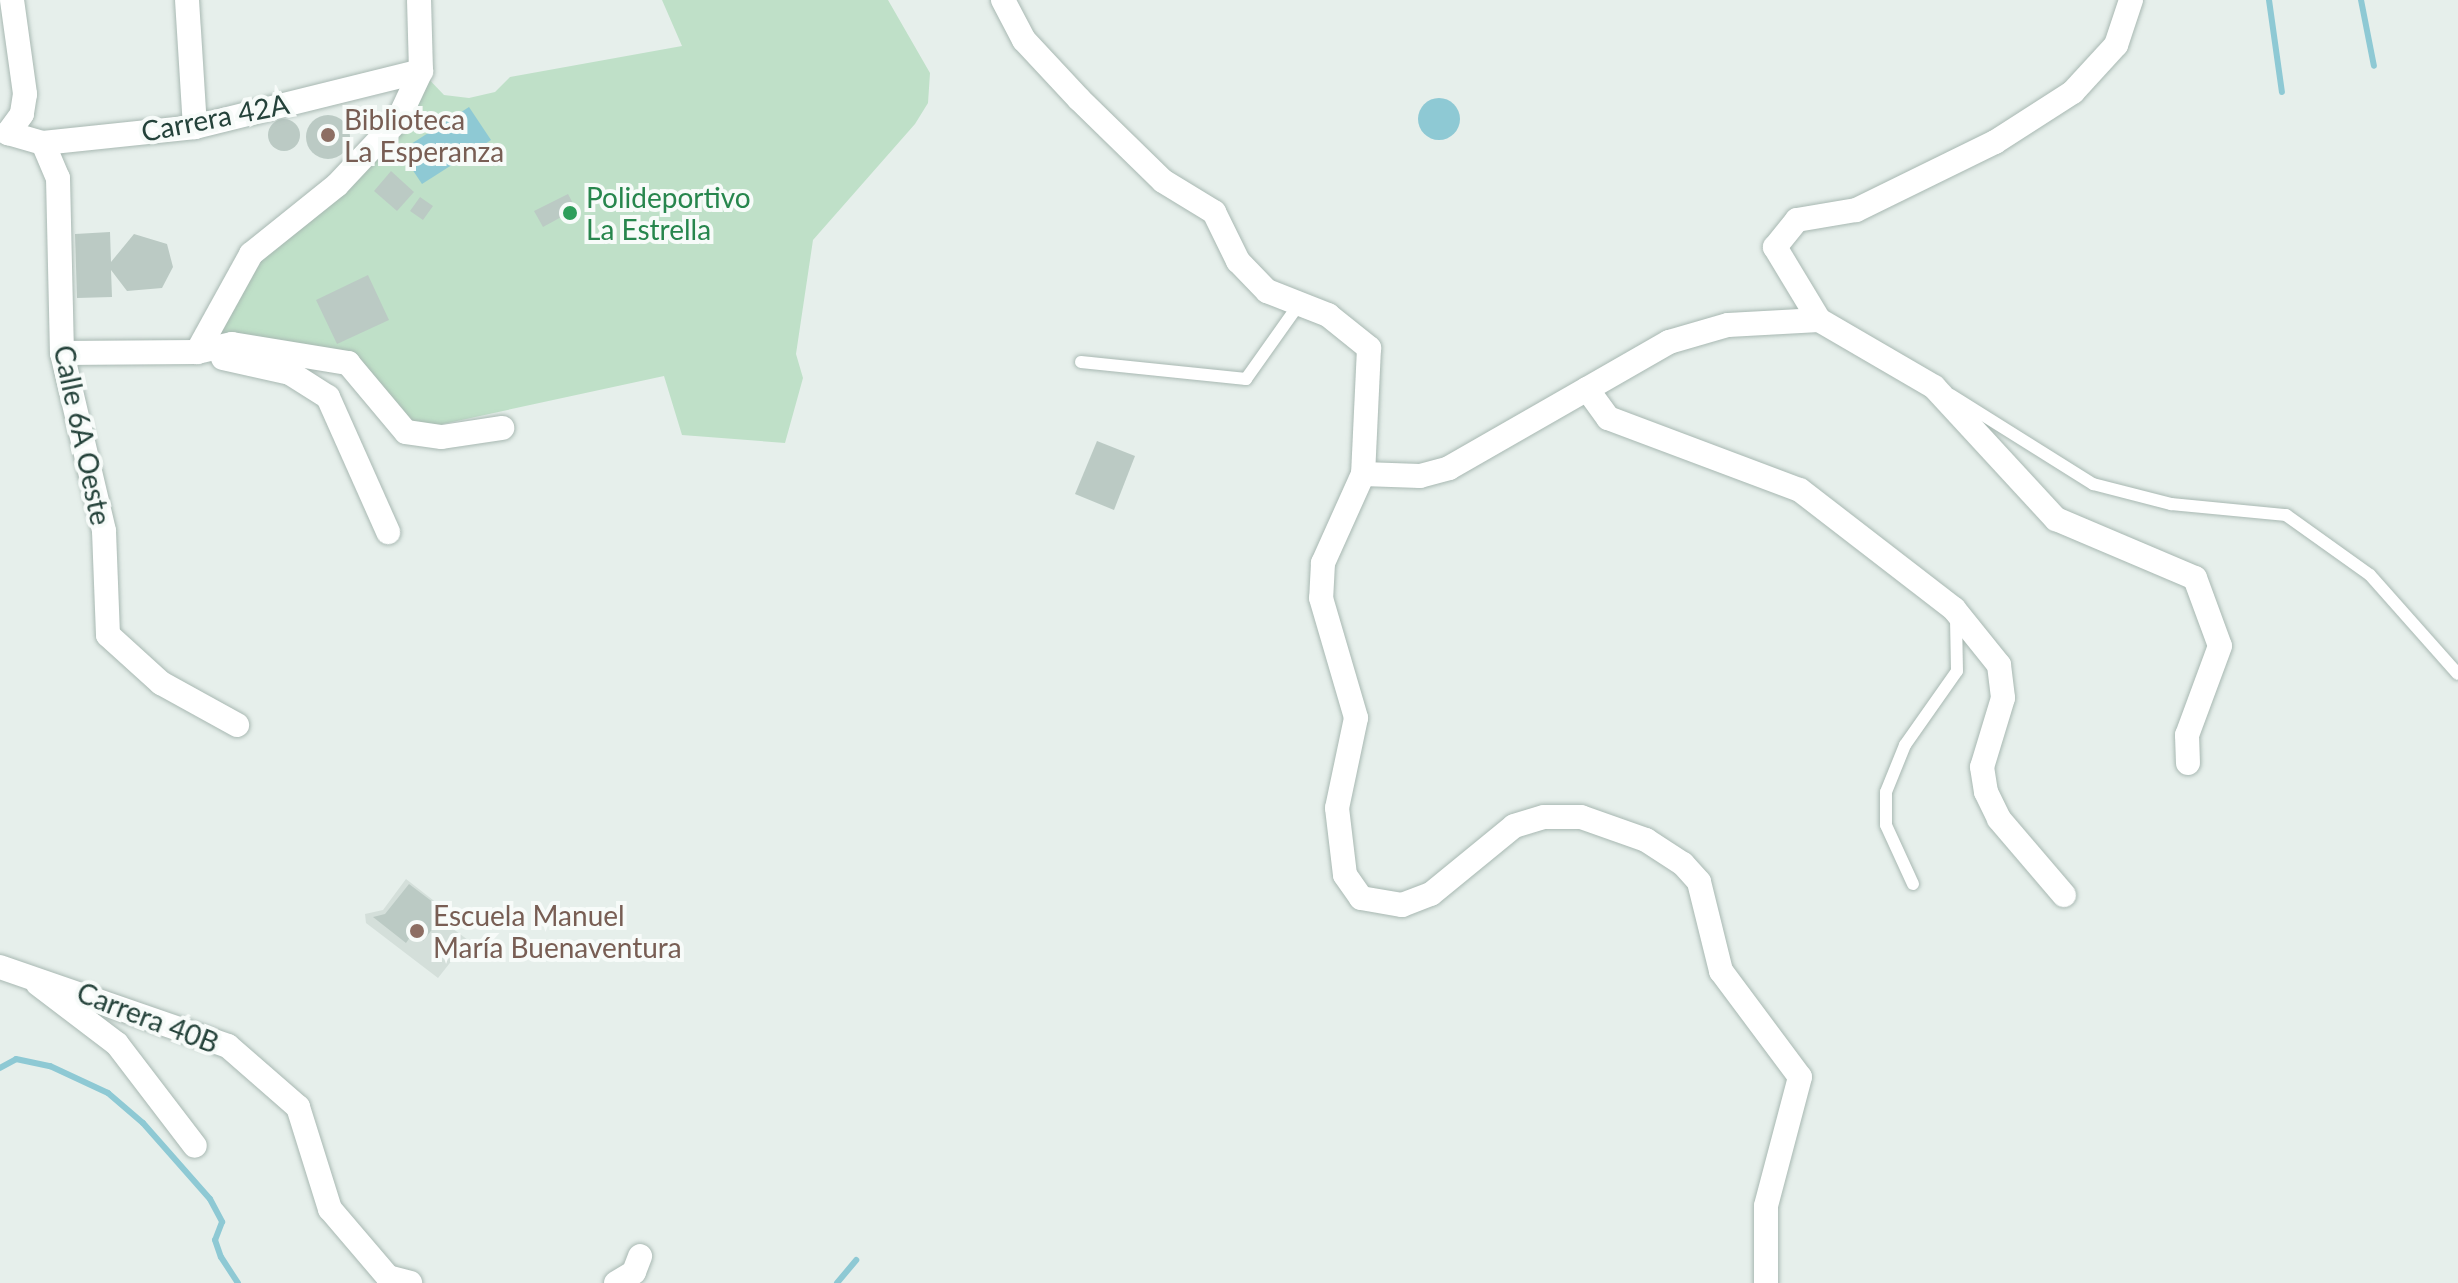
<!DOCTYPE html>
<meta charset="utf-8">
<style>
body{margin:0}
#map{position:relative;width:2458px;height:1283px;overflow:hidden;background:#e6efeb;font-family:Lato,sans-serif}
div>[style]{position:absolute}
.built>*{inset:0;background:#d4dfda}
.green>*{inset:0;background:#bfe0c8}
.water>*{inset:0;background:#8ec9d4}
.round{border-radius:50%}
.stream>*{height:6px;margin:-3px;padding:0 3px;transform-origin:3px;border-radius:3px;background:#8ec9d4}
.building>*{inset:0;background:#bbcac4}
.roads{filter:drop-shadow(0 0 2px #a8b8b2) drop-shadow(0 0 2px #a8b8b2)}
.lane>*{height:12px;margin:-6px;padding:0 6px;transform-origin:6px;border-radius:6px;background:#fff}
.street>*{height:24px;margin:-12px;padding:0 12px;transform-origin:12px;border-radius:12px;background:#fff}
.dots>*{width:22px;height:22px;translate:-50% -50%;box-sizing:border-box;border:4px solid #f7fbf9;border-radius:50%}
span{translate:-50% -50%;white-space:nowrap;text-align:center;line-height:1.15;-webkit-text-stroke:8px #f7fbf9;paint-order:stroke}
.street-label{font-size:28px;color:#24423a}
.education-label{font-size:28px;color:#785e54}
.left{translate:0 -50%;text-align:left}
.leisure-label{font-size:28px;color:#27864d}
</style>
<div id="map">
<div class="built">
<i style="clip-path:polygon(406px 879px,447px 911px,441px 920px,468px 940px,438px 978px,366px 923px,365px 914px,383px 910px)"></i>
</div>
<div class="green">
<i style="clip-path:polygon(662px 0,888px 0,930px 73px,928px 103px,915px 124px,813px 240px,796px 354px,803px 378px,785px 443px,682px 435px,664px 376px,406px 432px,347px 363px,197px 352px,251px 254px,337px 185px,421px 71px,444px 95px,469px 98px,495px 92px,510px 77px,682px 46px)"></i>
</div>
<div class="water">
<i class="round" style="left:1418px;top:98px;width:42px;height:42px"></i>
<i style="clip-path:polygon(469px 107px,491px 140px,422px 184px,400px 151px)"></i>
</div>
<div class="stream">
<i style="left:2269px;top:0;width:93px;rotate:82deg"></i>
<i style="left:2361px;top:0;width:67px;rotate:78.9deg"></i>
<i style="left:0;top:1068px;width:18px;rotate:-29deg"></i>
<i style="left:16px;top:1059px;width:35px;rotate:12deg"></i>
<i style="left:50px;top:1066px;width:64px;rotate:25deg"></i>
<i style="left:108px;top:1093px;width:46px;rotate:40.6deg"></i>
<i style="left:143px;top:1123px;width:101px;rotate:48.6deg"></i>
<i style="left:210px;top:1199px;width:26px;rotate:62deg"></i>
<i style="left:222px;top:1222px;width:19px;rotate:111deg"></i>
<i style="left:215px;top:1240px;width:18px;rotate:71deg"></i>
<i style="left:221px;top:1257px;width:31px;rotate:57deg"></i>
<i style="left:837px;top:1283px;width:30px;rotate:-50deg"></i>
</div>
<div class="building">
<i class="round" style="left:306px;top:115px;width:44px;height:44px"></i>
<i class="round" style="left:268px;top:119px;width:32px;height:32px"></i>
<i style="clip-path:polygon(391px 171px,414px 192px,397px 211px,374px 191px)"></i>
<i style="clip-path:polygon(568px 194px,576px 209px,543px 227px,534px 211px)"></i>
<i style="clip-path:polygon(420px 197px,433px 206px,423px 220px,410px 211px)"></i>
<i style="clip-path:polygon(110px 232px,111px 262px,134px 234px,167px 244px,173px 267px,162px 288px,127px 291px,111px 270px,112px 297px,77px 298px,75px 234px)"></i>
<i style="clip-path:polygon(368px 275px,389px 320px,337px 344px,316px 300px)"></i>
<i style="clip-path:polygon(1097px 441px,1135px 456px,1114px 510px,1075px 494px)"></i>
<i style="clip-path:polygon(409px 884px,446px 912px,423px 941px,413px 933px,406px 943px,373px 917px,385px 914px)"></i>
</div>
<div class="roads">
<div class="lane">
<i style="left:1081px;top:362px;width:166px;rotate:5.9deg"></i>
<i style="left:1246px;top:379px;width:88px;rotate:-54.7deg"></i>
<i style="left:1951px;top:395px;width:168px;rotate:32.1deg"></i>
<i style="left:2093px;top:484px;width:81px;rotate:14.4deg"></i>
<i style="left:2171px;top:504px;width:116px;rotate:5.5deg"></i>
<i style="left:2286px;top:515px;width:103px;rotate:35.5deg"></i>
<i style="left:2370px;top:575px;width:132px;rotate:48.4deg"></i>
<i style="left:1913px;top:884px;width:65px;rotate:-114.6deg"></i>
<i style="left:1886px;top:825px;width:33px;rotate:-90deg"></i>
<i style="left:1886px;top:792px;width:51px;rotate:-68deg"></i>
<i style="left:1905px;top:745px;width:90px;rotate:-54.9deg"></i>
<i style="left:1957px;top:671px;width:51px;rotate:-91.1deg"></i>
</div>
<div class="street">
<i style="left:12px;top:0;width:95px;rotate:82.1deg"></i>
<i style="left:25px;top:94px;width:20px;rotate:99deg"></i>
<i style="left:22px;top:114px;width:24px;rotate:126deg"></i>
<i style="left:8px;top:133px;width:36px;rotate:16deg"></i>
<i style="left:43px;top:143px;width:153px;rotate:-6deg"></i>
<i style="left:195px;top:127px;width:233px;rotate:-13.9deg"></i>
<i style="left:187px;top:0;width:127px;rotate:86.4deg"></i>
<i style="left:1003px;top:0;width:45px;rotate:62.3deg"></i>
<i style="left:1024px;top:40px;width:81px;rotate:47deg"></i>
<i style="left:1079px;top:99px;width:117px;rotate:44.3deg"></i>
<i style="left:1163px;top:181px;width:60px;rotate:31.3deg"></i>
<i style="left:1214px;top:212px;width:55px;rotate:63.9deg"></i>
<i style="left:1238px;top:261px;width:42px;rotate:46deg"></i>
<i style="left:1267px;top:291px;width:66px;rotate:21.5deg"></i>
<i style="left:1328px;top:315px;width:53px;rotate:38.8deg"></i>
<i style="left:1369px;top:348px;width:126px;rotate:92.7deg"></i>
<i style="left:1363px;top:474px;width:98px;rotate:114.2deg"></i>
<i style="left:1323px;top:563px;width:35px;rotate:93deg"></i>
<i style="left:1321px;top:598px;width:125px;rotate:73.7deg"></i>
<i style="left:1356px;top:718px;width:92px;rotate:101.9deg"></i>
<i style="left:1337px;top:808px;width:67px;rotate:83.2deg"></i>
<i style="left:1345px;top:875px;width:28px;rotate:55deg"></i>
<i style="left:1361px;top:898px;width:42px;rotate:9.7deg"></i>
<i style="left:1402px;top:905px;width:31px;rotate:-21deg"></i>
<i style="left:1431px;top:894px;width:107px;rotate:-39.3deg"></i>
<i style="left:1514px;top:826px;width:31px;rotate:-17deg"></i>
<i style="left:1544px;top:817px;width:37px"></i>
<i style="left:1581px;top:817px;width:69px;rotate:19.5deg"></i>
<i style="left:1646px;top:840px;width:44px;rotate:33deg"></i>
<i style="left:1683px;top:864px;width:24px;rotate:48deg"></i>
<i style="left:1699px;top:882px;width:92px;rotate:76.1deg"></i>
<i style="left:1721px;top:971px;width:132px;rotate:53.3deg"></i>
<i style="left:1800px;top:1077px;width:133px;rotate:104.8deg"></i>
<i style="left:1766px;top:1206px;width:77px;rotate:90deg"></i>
<i style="left:2131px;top:0;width:47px;rotate:108.4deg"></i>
<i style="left:2116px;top:45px;width:64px;rotate:132.5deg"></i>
<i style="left:2073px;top:92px;width:93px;rotate:147.3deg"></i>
<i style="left:1995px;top:142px;width:155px;rotate:153.9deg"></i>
<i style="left:1856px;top:210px;width:60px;rotate:170.4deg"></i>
<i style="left:1797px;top:220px;width:35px;rotate:129deg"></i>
<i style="left:1775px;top:247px;width:85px;rotate:58.9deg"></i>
<i style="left:1819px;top:320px;width:133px;rotate:30.2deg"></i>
<i style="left:1934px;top:387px;width:180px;rotate:47.3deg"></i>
<i style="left:2056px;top:519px;width:151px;rotate:23deg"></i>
<i style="left:2195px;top:578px;width:72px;rotate:69.8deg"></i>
<i style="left:2220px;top:646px;width:95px;rotate:110.3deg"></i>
<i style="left:2187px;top:735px;width:28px;rotate:88deg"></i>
<i style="left:43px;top:143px;width:38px;rotate:67deg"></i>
<i style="left:58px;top:178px;width:175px;rotate:88.7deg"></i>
<i style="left:62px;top:353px;width:183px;rotate:76.7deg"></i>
<i style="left:104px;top:531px;width:104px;rotate:87.8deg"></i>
<i style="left:108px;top:635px;width:72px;rotate:42.2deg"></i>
<i style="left:161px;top:683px;width:87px;rotate:28.9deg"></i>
<i style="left:197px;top:352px;width:112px;rotate:-61.1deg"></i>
<i style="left:251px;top:254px;width:110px;rotate:-38.7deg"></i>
<i style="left:337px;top:185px;width:89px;rotate:-46.8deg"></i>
<i style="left:398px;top:120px;width:54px;rotate:-64.9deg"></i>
<i style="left:421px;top:71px;width:71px;rotate:-91.6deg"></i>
<i style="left:62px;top:353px;width:135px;rotate:-0.4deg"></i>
<i style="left:197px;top:352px;width:36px;rotate:-13deg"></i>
<i style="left:232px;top:344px;width:118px;rotate:9.3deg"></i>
<i style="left:348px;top:363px;width:90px;rotate:50deg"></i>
<i style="left:406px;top:432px;width:36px;rotate:8deg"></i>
<i style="left:442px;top:437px;width:61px;rotate:-8.5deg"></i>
<i style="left:223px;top:358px;width:69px;rotate:12.6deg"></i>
<i style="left:290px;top:373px;width:45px;rotate:32.3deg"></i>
<i style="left:328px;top:397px;width:148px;rotate:66deg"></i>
<i style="left:1587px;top:389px;width:95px;rotate:-29.8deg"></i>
<i style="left:1669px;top:342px;width:61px;rotate:-16.1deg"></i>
<i style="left:1728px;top:325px;width:91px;rotate:-3.1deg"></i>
<i style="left:1363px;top:474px;width:57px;rotate:2deg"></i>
<i style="left:1420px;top:476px;width:30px;rotate:-15deg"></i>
<i style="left:1449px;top:468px;width:159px;rotate:-29.8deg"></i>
<i style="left:1587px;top:389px;width:36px;rotate:54deg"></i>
<i style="left:1608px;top:418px;width:205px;rotate:20.6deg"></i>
<i style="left:1800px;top:490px;width:195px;rotate:37.7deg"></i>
<i style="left:1954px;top:609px;width:72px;rotate:51.2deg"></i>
<i style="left:1999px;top:665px;width:33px;rotate:83deg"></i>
<i style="left:2003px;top:698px;width:72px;rotate:106.9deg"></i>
<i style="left:1982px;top:767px;width:25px;rotate:81deg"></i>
<i style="left:1986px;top:792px;width:30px;rotate:64deg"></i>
<i style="left:1999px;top:819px;width:100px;rotate:49.5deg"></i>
<i style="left:0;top:967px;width:241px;rotate:19.1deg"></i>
<i style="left:228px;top:1046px;width:93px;rotate:41.1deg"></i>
<i style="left:298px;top:1107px;width:107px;rotate:72.6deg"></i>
<i style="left:330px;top:1209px;width:89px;rotate:49.5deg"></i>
<i style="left:388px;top:1277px;width:23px;rotate:15deg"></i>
<i style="left:38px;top:984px;width:99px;rotate:37.2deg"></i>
<i style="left:117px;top:1044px;width:128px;rotate:52.6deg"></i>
<i style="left:616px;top:1283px;width:21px;rotate:-31deg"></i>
<i style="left:634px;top:1272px;width:17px;rotate:-69deg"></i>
</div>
</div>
<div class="dots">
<i style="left:328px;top:135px;background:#8d6e63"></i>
<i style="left:570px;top:213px;background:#2e9e5b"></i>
<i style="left:417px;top:931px;background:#8d6e63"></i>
</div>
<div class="street-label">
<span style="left:215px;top:117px;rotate:-11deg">Carrera 42A</span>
<span style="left:83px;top:435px;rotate:78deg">Calle 6A Oeste</span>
<span style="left:148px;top:1017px;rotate:21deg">Carrera 40B</span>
</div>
<div class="education-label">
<span class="left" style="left:344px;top:135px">Biblioteca<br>La Esperanza</span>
<span class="left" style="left:433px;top:931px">Escuela Manuel<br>María Buenaventura</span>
</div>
<div class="leisure-label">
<span class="left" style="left:586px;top:213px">Polideportivo<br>La Estrella</span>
</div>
</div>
